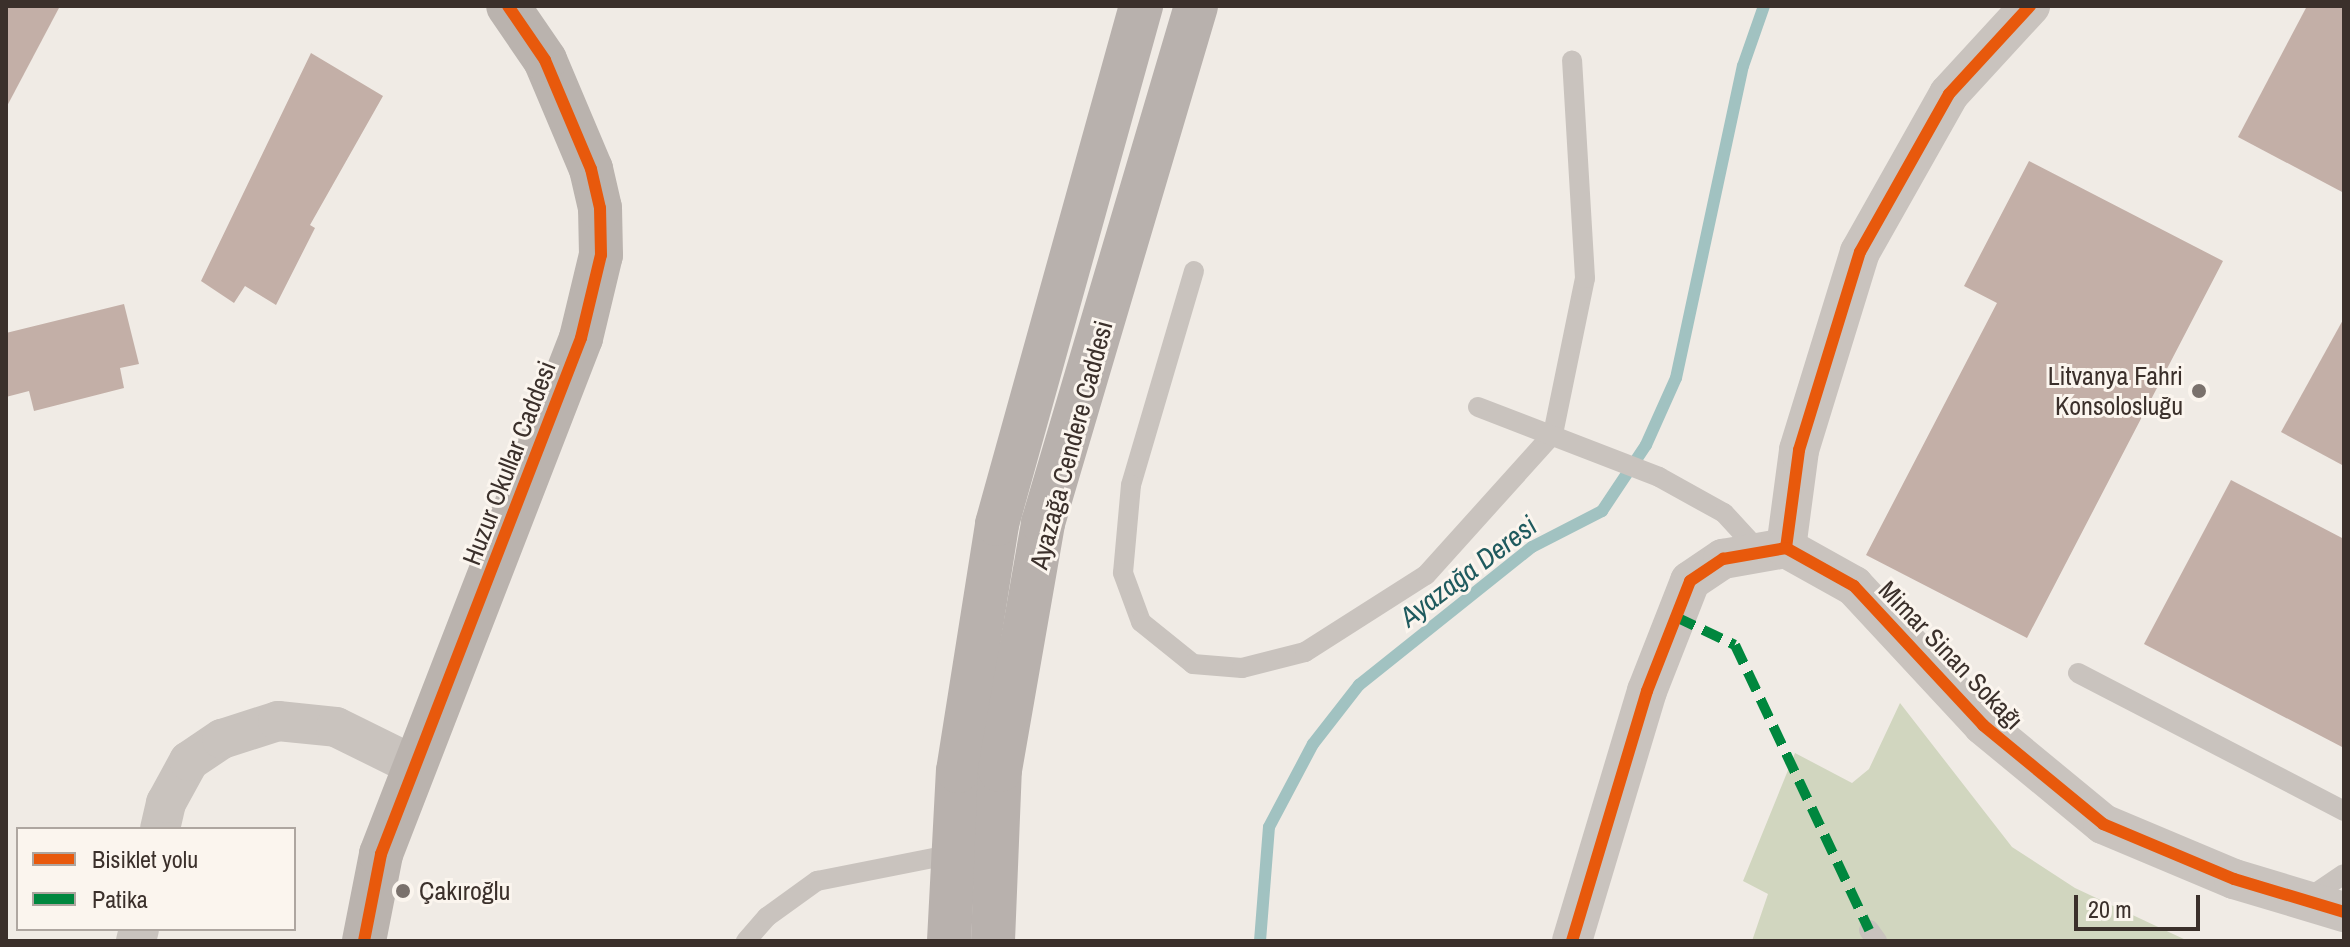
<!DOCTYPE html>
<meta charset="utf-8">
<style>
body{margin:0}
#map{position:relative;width:2350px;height:947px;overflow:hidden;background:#f0ebe5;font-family:"Archivo Narrow",sans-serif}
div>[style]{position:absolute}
.green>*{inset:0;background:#d1d6bf}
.stream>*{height:12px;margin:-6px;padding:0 6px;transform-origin:6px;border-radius:6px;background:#a1c2c1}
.building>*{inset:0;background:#c3afa7}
.lane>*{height:20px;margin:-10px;padding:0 10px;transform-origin:10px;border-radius:10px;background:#c9c3be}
.street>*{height:40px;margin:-20px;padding:0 20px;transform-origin:20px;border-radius:20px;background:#c9c3be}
.secondary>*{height:44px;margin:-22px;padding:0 22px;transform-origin:22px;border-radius:22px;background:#bab3ae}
.primary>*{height:44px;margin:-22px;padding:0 22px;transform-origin:22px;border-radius:22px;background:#b8b1ad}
.quiet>*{height:10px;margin-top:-5px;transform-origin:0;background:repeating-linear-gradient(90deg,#00873e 0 20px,transparent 0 30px)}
.cycleway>*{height:12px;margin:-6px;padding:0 6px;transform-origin:6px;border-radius:6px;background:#e8590c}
.dots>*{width:22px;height:22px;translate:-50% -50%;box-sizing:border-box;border:4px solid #fbf5ee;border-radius:50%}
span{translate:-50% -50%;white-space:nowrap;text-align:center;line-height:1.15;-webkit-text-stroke:6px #fbf5ee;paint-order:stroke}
.poi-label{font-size:26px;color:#3b302b}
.right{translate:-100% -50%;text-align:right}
.left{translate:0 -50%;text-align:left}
.street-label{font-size:26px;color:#3b302b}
.water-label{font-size:28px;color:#1f5a5e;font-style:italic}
.frame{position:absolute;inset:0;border:8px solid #3b302b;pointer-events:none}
.legend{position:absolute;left:16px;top:827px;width:280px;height:104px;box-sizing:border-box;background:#fbf5ee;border:2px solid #aea6a0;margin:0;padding:10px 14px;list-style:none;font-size:24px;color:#3b302b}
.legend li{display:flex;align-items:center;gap:16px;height:40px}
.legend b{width:40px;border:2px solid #aea6a0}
.scale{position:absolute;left:2074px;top:895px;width:126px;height:36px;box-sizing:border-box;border:4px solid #3b302b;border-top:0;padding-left:10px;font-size:24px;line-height:28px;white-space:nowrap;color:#3b302b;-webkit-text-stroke:6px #fbf5ee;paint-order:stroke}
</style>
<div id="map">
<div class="green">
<i style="clip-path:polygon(1900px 703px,2012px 847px,2075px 888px,2188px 941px,1752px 941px,1768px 894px,1743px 881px,1795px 753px,1852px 783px,1869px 769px)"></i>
</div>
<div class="stream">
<i style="left:1260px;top:941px;width:114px;rotate:-85.5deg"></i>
<i style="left:1269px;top:827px;width:94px;rotate:-62.1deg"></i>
<i style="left:1313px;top:744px;width:75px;rotate:-52.1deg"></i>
<i style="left:1359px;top:685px;width:221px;rotate:-38.6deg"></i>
<i style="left:1532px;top:547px;width:79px;rotate:-27.2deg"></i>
<i style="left:1602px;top:511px;width:79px;rotate:-56.3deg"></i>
<i style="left:1646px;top:445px;width:73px;rotate:-65.9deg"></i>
<i style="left:1676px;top:378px;width:319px;rotate:-77.9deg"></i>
<i style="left:1743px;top:66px;width:64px;rotate:-70.7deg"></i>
</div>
<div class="building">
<i style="clip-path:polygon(6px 6px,60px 6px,6px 108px)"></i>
<i style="clip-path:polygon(2307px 6px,2344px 6px,2344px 193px,2238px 137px)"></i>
<i style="clip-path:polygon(311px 53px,383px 96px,310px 225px,315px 228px,276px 305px,245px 286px,234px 303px,201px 281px)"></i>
<i style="clip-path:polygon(2029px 161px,2223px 261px,2027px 638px,1866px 555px,1997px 303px,1964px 286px)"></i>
<i style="clip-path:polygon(124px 304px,139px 364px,120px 368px,124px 388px,34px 411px,29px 391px,6px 397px,6px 333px)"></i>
<i style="clip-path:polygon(2344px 318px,2344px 466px,2281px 432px)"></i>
<i style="clip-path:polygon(2231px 480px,2344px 539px,2344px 748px,2144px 644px)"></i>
</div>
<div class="lane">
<i style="left:1194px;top:271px;width:223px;rotate:106.4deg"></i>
<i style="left:1131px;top:485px;width:88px;rotate:95.2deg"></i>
<i style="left:1123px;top:573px;width:52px;rotate:69.8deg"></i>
<i style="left:1141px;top:622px;width:67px;rotate:38.9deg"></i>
<i style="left:1193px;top:664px;width:49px;rotate:4.7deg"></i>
<i style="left:1242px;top:668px;width:65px;rotate:-14.3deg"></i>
<i style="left:1305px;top:652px;width:143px;rotate:-32.5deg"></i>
<i style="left:1426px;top:575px;width:190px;rotate:-48deg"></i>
<i style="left:1553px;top:434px;width:159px;rotate:-78.4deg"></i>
<i style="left:1585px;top:278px;width:218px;rotate:-93.4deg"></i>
<i style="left:1478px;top:407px;width:194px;rotate:21.1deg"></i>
<i style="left:1659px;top:477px;width:74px;rotate:29deg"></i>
<i style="left:1724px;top:513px;width:52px;rotate:47.4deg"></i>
<i style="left:2078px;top:673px;width:300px;rotate:27.4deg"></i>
<i style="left:2304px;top:901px;width:48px;rotate:-34deg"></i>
<i style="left:1869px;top:930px;width:14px;rotate:54deg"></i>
<i style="left:746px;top:941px;width:32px;rotate:-49deg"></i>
<i style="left:767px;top:917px;width:62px;rotate:-35.8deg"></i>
<i style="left:817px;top:881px;width:139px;rotate:-11.2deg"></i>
</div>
<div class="street">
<i style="left:1786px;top:548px;width:99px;rotate:-82.4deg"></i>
<i style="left:1799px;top:450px;width:207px;rotate:-72.9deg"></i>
<i style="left:1860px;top:252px;width:181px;rotate:-60.6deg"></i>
<i style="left:1949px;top:94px;width:120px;rotate:-47.4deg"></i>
<i style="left:160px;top:829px;width:27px;rotate:-77deg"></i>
<i style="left:166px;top:803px;width:48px;rotate:-61.3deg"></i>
<i style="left:189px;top:761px;width:40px;rotate:-34deg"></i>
<i style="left:222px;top:739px;width:59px;rotate:-17.8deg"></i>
<i style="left:278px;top:721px;width:58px;rotate:5.9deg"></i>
<i style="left:336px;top:727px;width:88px;rotate:26.3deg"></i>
<i style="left:136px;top:941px;width:12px;rotate:-76deg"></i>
<i style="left:1572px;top:941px;width:261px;rotate:-73.3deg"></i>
<i style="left:1647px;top:691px;width:118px;rotate:-68.6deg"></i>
<i style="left:1690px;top:581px;width:40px;rotate:-34deg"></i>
<i style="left:1723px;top:559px;width:64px;rotate:-9.9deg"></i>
<i style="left:1786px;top:548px;width:78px;rotate:29.2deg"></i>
<i style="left:1854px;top:586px;width:190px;rotate:47.1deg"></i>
<i style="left:1983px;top:725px;width:156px;rotate:39.5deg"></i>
<i style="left:2103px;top:824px;width:142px;rotate:22.8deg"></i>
<i style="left:2234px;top:879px;width:115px;rotate:16.7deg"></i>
</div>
<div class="secondary">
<i style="left:364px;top:941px;width:89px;rotate:-78.9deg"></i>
<i style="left:381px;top:854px;width:553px;rotate:-68.81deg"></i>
<i style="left:581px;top:338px;width:85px;rotate:-76.5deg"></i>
<i style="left:601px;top:255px;width:47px;rotate:-91.2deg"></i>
<i style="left:600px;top:208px;width:40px;rotate:-103deg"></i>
<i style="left:591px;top:169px;width:118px;rotate:-112.9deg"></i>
<i style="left:545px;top:60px;width:65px;rotate:-124.4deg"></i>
</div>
<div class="primary">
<i style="left:949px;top:941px;width:170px;rotate:-87deg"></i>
<i style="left:958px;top:771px;width:250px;rotate:-81deg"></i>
<i style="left:997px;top:524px;width:538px;rotate:-74.46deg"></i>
<i style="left:993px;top:941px;width:171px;rotate:-87.7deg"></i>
<i style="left:1000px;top:770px;width:251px;rotate:-80.1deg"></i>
<i style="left:1043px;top:523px;width:539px;rotate:-73.51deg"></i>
</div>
<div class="quiet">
<i style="left:1676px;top:617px;width:65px;rotate:25.4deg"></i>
<i style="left:1735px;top:645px;width:315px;rotate:64.8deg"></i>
</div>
<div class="cycleway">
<i style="left:1786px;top:548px;width:99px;rotate:-82.4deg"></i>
<i style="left:1799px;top:450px;width:207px;rotate:-72.9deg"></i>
<i style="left:1860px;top:252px;width:181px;rotate:-60.6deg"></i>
<i style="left:1949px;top:94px;width:120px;rotate:-47.4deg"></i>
<i style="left:364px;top:941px;width:89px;rotate:-78.9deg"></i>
<i style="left:381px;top:854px;width:553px;rotate:-68.81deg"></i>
<i style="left:581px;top:338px;width:85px;rotate:-76.5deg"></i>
<i style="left:601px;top:255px;width:47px;rotate:-91.2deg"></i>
<i style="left:600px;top:208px;width:40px;rotate:-103deg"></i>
<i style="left:591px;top:169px;width:118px;rotate:-112.9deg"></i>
<i style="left:545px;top:60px;width:65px;rotate:-124.4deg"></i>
<i style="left:1572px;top:941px;width:261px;rotate:-73.3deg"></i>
<i style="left:1647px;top:691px;width:118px;rotate:-68.6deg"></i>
<i style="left:1690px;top:581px;width:40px;rotate:-34deg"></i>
<i style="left:1723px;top:559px;width:64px;rotate:-9.9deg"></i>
<i style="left:1786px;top:548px;width:78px;rotate:29.2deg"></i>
<i style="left:1854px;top:586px;width:190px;rotate:47.1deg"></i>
<i style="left:1983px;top:725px;width:156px;rotate:39.5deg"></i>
<i style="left:2103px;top:824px;width:142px;rotate:22.8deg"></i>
<i style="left:2234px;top:879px;width:115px;rotate:16.7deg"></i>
</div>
<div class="dots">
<i style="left:2199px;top:391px;background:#7a716c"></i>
<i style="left:403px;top:891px;background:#7a716c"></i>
</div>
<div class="poi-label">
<span class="right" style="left:2183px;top:391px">Litvanya Fahri<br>Konsolosluğu</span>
<span class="left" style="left:419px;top:891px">Çakıroğlu</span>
</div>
<div class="street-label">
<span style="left:1071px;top:445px;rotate:-75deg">Ayazağa Cendere Caddesi</span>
<span style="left:509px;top:463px;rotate:-69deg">Huzur Okullar Caddesi</span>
<span style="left:1951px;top:655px;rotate:46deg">Mimar Sinan Sokağı</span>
</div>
<div class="water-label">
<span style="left:1468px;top:571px;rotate:-37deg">Ayazağa Deresi</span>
</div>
<div class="frame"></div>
<ul class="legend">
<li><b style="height:10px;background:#e8590c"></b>Bisiklet yolu</li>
<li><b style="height:10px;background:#00873e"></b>Patika</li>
</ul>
<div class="scale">20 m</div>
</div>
